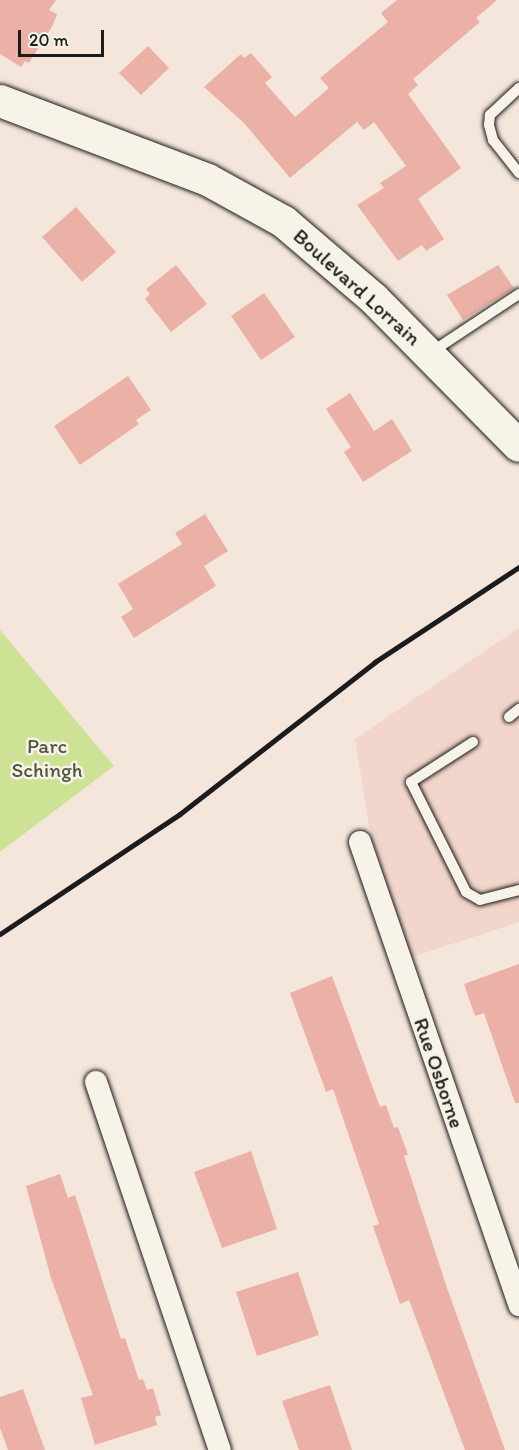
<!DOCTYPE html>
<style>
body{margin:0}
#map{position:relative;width:519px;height:1450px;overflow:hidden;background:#f5e6db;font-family:Itim,sans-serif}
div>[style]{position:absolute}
.built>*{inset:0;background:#f2d6cb}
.green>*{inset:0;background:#cee296}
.building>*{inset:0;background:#ebb1a6}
.roads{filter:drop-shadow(0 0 2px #1c1c1c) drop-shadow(0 0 2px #1c1c1c)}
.lane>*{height:10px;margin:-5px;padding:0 5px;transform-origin:5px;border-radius:5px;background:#f7f3e8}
.street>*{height:22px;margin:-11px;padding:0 11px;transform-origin:11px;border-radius:11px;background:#f7f3e8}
.secondary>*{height:32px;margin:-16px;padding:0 16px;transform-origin:16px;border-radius:16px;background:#f7f3e8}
.rail>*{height:4.5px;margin:-2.25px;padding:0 2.25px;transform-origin:2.25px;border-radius:2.25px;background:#1c1c1c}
span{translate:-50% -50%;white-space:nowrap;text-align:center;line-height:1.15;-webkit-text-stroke:5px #f7f3e8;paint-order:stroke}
.street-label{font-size:21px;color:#1c1c1c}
.park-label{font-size:21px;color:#515741}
.scale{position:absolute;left:18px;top:30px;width:86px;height:27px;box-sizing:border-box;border:3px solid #1c1c1c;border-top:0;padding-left:8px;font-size:18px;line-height:21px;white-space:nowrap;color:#1c1c1c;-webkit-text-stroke:4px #f7f3e8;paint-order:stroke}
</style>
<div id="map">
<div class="built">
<i style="clip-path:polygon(519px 628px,519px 922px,409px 958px,369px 826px,355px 739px)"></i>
</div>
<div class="green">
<i style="clip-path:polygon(0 630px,114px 766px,0 852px)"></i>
</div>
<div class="building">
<i style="clip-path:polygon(0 0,56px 0,49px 10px,57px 14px,53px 25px,29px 63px,25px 61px,21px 67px,0 54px)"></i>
<i style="clip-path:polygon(397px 0,497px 0,476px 18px,480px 22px,413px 79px,418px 85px,408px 94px,461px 168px,418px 199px,444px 239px,426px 251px,422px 245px,398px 261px,357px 205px,384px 188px,380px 183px,406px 166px,374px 122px,364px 130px,357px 122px,290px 178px,244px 123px,204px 87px,241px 54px,244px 58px,251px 53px,272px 77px,265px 83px,295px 117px,329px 88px,320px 78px,388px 22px,381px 13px)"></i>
<i style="clip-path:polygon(148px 46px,169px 68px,141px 95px,119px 73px)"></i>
<i style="clip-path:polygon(76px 207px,116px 252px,82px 282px,42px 237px)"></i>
<i style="clip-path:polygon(176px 265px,207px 304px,171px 332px,145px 299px,150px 294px,146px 289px)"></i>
<i style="clip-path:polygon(498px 265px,514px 288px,463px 320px,447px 295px)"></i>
<i style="clip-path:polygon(264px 293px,295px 337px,261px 360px,231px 316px)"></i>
<i style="clip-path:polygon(128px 376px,151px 410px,136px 420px,139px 424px,80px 465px,54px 426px)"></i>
<i style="clip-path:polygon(350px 393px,374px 431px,392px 419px,412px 451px,363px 482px,344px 452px,351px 447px,326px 409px)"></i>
<i style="clip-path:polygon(205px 514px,228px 551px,204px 566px,216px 586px,134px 638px,121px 617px,133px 609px,118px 584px,182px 544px,175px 533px)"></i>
<i style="clip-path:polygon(519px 964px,519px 1103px,515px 1103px,484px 1013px,475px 1016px,464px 984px)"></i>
<i style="clip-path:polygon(332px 976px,380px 1107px,386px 1105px,394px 1128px,398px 1127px,408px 1155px,404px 1156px,447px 1288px,505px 1450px,465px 1450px,409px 1300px,400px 1304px,373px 1226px,379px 1224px,333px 1089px,326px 1092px,290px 993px)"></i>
<i style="clip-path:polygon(251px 1151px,277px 1229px,222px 1248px,194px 1172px)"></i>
<i style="clip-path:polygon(60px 1174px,68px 1198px,75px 1195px,121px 1339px,125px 1338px,139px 1380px,143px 1379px,147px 1390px,153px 1388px,161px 1415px,155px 1417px,157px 1425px,95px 1445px,81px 1398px,93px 1395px,51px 1278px,26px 1186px)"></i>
<i style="clip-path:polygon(298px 1272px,319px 1335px,257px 1356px,236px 1292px)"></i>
<i style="clip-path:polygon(330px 1385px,352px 1450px,299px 1450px,282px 1401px)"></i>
<i style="clip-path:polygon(23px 1389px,45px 1450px,8px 1450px,0 1428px,0 1397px)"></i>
</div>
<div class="roads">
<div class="lane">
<i style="left:519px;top:88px;width:40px;rotate:137deg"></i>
<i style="left:490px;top:115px;width:10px;rotate:96deg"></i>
<i style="left:489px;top:125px;width:16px;rotate:75deg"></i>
<i style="left:493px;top:140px;width:42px;rotate:51.8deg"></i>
<i style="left:430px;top:353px;width:107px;rotate:-33.5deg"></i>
<i style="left:509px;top:717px;width:13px;rotate:-39deg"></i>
<i style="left:473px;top:742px;width:74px;rotate:147.2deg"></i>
<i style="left:411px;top:782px;width:123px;rotate:63.4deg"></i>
<i style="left:466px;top:892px;width:16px;rotate:30deg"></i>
<i style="left:480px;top:900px;width:40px;rotate:-14.4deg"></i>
</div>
<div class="street">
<i style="left:360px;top:842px;width:490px;rotate:71deg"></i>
<i style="left:96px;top:1082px;width:388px;rotate:71.4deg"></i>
</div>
<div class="secondary">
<i style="left:0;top:101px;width:222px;rotate:20.8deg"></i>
<i style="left:208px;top:180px;width:87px;rotate:28.9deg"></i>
<i style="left:284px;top:222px;width:118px;rotate:40.5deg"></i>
<i style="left:374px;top:299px;width:206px;rotate:45.4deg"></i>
</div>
</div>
<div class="rail">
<i style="left:0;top:934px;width:216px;rotate:-33.7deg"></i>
<i style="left:180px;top:814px;width:247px;rotate:-37.9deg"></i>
<i style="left:375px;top:662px;width:173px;rotate:-33.4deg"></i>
</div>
<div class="street-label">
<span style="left:357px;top:287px;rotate:42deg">Boulevard Lorrain</span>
<span style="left:439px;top:1073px;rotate:71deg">Rue Osborne</span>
</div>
<div class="park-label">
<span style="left:47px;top:758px">Parc<br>Schingh</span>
</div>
<div class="scale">20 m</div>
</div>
